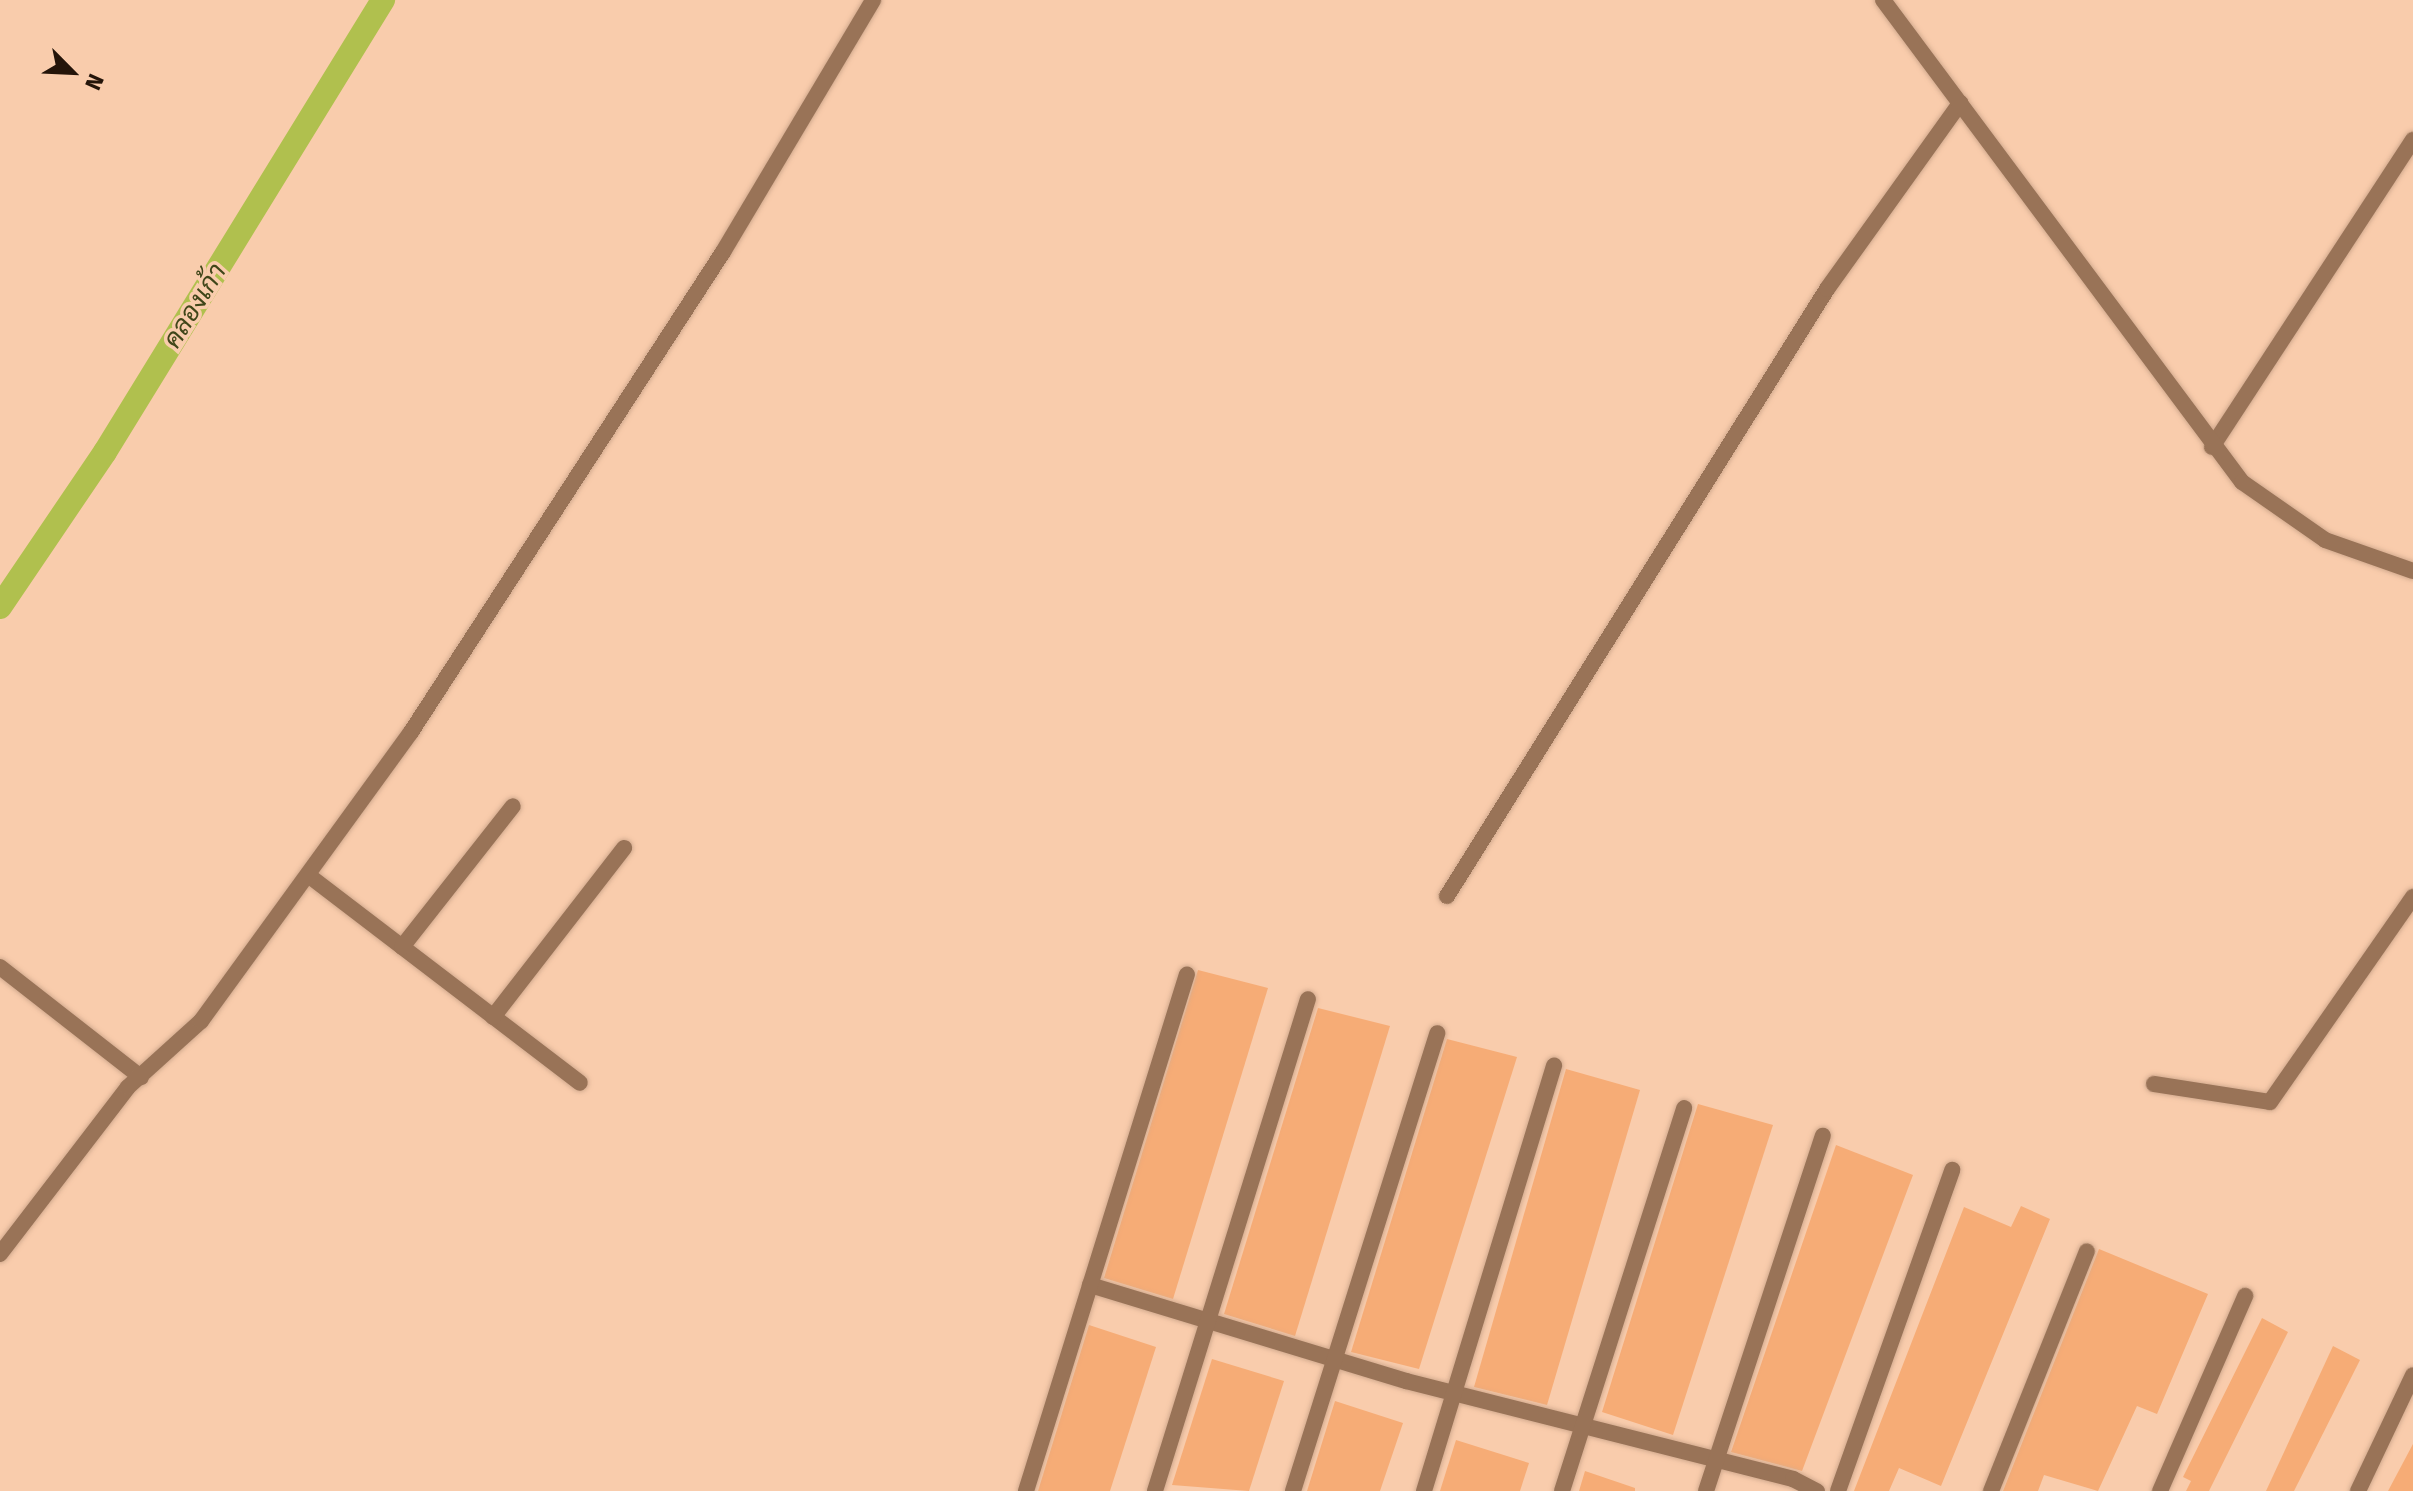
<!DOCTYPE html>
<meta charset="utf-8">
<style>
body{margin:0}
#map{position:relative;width:2413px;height:1491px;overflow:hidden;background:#f9ccac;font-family:"Fira Sans",Sarabun,sans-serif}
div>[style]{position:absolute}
.canal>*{height:24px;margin:-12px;padding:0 12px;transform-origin:12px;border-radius:12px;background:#b0c04e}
.building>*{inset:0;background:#f6ac76}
.roads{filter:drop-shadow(0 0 2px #d3ab8f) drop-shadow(0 0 2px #d3ab8f)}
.minor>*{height:16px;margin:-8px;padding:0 8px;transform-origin:8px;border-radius:8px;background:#997357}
.tertiary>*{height:16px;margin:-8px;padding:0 8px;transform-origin:8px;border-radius:8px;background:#997357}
span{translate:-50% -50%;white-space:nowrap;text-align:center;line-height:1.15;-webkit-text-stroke:7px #f9ccac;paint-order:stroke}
.water-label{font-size:26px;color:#404619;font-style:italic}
.north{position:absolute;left:32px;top:32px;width:80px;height:80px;-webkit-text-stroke:6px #f9ccac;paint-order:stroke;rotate:114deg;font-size:22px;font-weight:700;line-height:32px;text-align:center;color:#241409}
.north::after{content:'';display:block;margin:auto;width:28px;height:36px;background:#241409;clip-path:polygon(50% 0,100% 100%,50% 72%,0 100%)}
</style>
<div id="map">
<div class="canal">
<i style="left:0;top:607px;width:187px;rotate:-55.9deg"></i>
<i style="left:105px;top:452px;width:531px;rotate:-58.41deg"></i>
</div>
<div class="building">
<i style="clip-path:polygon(1198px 970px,1268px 988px,1173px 1299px,1104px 1278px)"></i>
<i style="clip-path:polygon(1318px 1008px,1390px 1026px,1295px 1336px,1224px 1314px)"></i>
<i style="clip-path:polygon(1447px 1039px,1517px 1057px,1419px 1369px,1351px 1352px)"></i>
<i style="clip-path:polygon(1566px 1069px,1640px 1090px,1547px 1405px,1474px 1387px)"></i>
<i style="clip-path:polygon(1698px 1104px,1773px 1125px,1673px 1435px,1602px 1412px)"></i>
<i style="clip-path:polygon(1836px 1145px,1913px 1175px,1802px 1471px,1731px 1452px)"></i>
<i style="clip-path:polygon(2021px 1206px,2050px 1219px,1941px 1486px,1899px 1468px,1889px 1491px,1854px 1491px,1964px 1207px,2011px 1227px)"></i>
<i style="clip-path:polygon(2099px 1249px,2208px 1294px,2157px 1414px,2137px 1406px,2098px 1491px,2044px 1475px,2038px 1491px,2003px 1491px)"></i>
<i style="clip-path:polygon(2262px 1318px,2288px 1332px,2209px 1491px,2186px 1491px,2191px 1481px,2183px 1477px)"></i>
<i style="clip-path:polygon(1089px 1325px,1156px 1347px,1110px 1491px,1038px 1491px)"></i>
<i style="clip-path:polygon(2333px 1346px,2360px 1360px,2294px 1491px,2266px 1491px)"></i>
<i style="clip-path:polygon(1212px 1359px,1284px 1381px,1249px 1491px,1172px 1485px)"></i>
<i style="clip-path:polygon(1335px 1401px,1403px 1423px,1380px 1491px,1307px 1491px)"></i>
<i style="clip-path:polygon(1456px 1440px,1529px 1463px,1520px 1491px,1440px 1491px)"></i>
<i style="clip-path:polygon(2413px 1444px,2413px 1491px,2388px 1491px)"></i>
<i style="clip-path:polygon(1585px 1471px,1635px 1488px,1635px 1491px,1579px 1491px)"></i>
</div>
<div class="roads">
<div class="minor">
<i style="left:2212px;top:447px;width:367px;rotate:-56.8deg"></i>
<i style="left:308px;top:875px;width:342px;rotate:37.4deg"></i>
<i style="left:1447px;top:896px;width:716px;rotate:-57.95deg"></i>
<i style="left:1827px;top:289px;width:229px;rotate:-54.4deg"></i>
<i style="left:402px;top:947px;width:179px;rotate:-51.8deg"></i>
<i style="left:0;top:967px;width:179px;rotate:38deg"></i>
<i style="left:493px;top:1017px;width:214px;rotate:-52.2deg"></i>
<i style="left:2154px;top:1084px;width:117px;rotate:8.8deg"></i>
<i style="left:2270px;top:1102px;width:250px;rotate:-55.1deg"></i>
<i style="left:0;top:1254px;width:210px;rotate:-52.5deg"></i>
<i style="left:128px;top:1087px;width:98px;rotate:-42.1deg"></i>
<i style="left:201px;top:1021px;width:357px;rotate:-54deg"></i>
<i style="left:411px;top:732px;width:572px;rotate:-56.98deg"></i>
<i style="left:723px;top:252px;width:293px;rotate:-59.2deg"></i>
<i style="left:1090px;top:1285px;width:330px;rotate:16.9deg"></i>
<i style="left:1406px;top:1381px;width:399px;rotate:14.2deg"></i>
<i style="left:1793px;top:1479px;width:27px;rotate:27deg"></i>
<i style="left:1026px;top:1491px;width:541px;rotate:-72.7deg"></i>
<i style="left:1155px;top:1491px;width:515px;rotate:-72.73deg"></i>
<i style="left:1293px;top:1491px;width:480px;rotate:-72.5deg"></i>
<i style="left:1424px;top:1491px;width:445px;rotate:-73deg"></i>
<i style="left:1562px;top:1491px;width:402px;rotate:-72.3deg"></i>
<i style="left:1706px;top:1491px;width:374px;rotate:-71.8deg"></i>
<i style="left:1838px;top:1491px;width:341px;rotate:-70.4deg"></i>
<i style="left:1991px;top:1491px;width:258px;rotate:-68.2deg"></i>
<i style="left:2160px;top:1491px;width:213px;rotate:-66.4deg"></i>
<i style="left:2358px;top:1491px;width:128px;rotate:-64.6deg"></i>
</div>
<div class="tertiary">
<i style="left:1883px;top:0;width:601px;rotate:53.32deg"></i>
<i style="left:2242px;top:482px;width:101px;rotate:34.9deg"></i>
<i style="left:2325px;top:540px;width:93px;rotate:19.4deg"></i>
</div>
</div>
<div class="water-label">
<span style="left:195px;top:306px;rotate:-58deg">คลองเก้า</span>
</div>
<div class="north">N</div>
</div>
